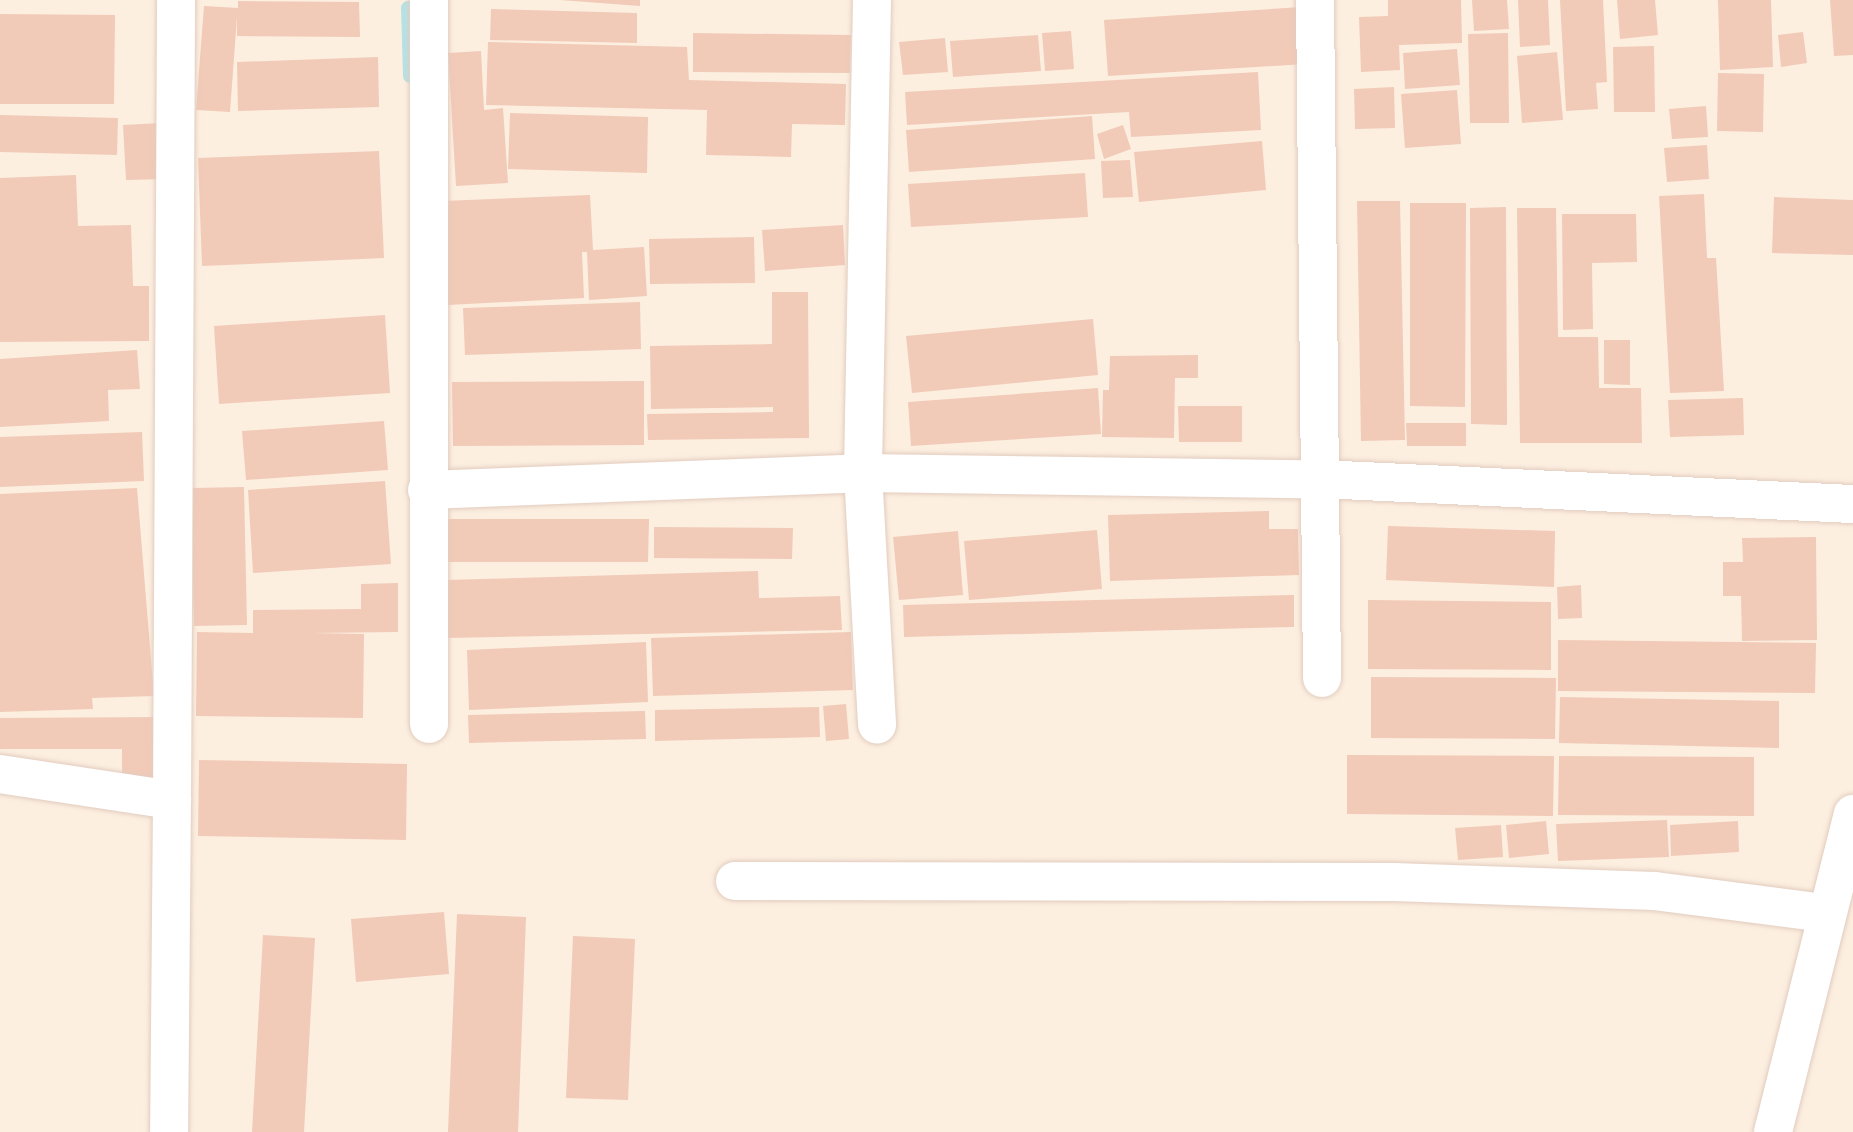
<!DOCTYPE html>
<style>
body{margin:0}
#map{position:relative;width:1853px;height:1132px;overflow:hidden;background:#fcefe0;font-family:Quicksand,sans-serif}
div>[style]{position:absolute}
.stream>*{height:14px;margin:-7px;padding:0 7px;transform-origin:7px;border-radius:7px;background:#b5e2e5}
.building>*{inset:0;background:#f2cab8}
.roads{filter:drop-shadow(0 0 2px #e2ccbf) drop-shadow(0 0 2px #e2ccbf)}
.minor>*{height:38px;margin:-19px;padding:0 19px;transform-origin:19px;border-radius:19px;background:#fff}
span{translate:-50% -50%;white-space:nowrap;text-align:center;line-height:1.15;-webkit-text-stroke:5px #fff3e6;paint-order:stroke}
</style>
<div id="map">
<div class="stream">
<i style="left:408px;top:8px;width:68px;rotate:88.3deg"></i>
</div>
<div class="building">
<i style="clip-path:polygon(560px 0,640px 0,640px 6px)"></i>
<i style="clip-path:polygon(1388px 0,1461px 0,1462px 43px,1399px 45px,1400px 70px,1361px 72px,1359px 17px,1388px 16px)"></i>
<i style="clip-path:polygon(1472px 0,1507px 0,1509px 29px,1474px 31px)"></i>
<i style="clip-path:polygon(1518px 0,1548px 0,1550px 45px,1520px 47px)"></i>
<i style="clip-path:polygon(1560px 0,1603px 0,1607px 82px,1596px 83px,1598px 109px,1566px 111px)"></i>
<i style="clip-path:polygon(1617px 0,1655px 0,1658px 35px,1620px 39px)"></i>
<i style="clip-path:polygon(1718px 0,1771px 0,1773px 67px,1720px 70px)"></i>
<i style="clip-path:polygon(1830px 0,1853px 0,1853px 55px,1834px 56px)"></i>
<i style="clip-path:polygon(238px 1px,359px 2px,360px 37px,237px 36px,237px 17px,230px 112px,196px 110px,204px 6px,238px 8px)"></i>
<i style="clip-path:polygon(1301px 7px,1305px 64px,1108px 76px,1104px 20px)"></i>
<i style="clip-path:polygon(491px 9px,637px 13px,637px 43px,490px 40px)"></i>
<i style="clip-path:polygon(0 14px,115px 15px,114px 104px,0 104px)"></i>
<i style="clip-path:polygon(1071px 31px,1074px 69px,1045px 71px,1042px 33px)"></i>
<i style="clip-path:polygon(1803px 32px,1807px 63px,1781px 67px,1778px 35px)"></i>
<i style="clip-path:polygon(693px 33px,851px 35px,850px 73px,693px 72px)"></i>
<i style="clip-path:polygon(1508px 33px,1509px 123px,1470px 123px,1468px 34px)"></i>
<i style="clip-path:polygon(1038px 35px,1041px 71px,953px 77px,950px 41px)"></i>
<i style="clip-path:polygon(945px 38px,948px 72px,903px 75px,899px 42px)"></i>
<i style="clip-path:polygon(488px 42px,687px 47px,689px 80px,846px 84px,845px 125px,792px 124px,791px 157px,706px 155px,707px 110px,486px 105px)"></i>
<i style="clip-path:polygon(1654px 46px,1655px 112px,1614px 112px,1613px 47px)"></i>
<i style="clip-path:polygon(1457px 49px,1460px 85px,1405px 89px,1403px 53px)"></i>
<i style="clip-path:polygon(481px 51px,484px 110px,503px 108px,508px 183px,456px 186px,448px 53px)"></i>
<i style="clip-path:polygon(1557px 52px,1563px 120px,1522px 123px,1517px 56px)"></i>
<i style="clip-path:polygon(378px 57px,379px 107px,238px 111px,237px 62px)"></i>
<i style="clip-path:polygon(1258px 72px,1261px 130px,1131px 137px,1129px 112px,907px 125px,905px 92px)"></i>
<i style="clip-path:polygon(1718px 73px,1764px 74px,1763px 132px,1717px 131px)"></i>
<i style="clip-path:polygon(1394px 87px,1395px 128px,1355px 129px,1354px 89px)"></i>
<i style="clip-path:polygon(1457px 90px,1461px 144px,1405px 148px,1401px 94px)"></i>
<i style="clip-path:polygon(1706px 106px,1708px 137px,1672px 139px,1669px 109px)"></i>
<i style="clip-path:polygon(510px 113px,648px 117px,647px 173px,508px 169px)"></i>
<i style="clip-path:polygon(0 115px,118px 118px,117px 155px,0 152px)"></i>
<i style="clip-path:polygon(1092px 116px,1095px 159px,909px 172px,906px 130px)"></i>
<i style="clip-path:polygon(161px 123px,164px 179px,126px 180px,123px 125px)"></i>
<i style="clip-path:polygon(1123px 125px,1131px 149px,1104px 159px,1097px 134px)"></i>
<i style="clip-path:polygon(1262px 141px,1266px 190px,1139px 202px,1134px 152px)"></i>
<i style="clip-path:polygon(1707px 145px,1709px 179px,1667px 182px,1664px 148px)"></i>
<i style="clip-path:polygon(379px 151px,384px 258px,202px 266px,198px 158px)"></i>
<i style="clip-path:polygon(1130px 160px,1133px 197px,1103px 198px,1101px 161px)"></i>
<i style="clip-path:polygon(1085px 173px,1088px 217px,911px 227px,908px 184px)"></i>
<i style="clip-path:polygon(76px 175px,78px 226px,131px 225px,133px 286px,149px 286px,149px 341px,0 342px,0 178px)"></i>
<i style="clip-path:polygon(1704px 194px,1707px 258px,1716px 258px,1724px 391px,1670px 393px,1659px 196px)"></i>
<i style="clip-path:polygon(590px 195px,593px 250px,644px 247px,647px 296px,589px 300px,587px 252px,582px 252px,584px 298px,448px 305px,443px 201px)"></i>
<i style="clip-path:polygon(1774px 197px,1853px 200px,1853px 255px,1772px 253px)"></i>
<i style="clip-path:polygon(1357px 201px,1400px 201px,1405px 440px,1361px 441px)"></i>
<i style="clip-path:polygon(1410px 203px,1466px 203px,1465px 407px,1410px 406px)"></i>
<i style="clip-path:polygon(1506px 207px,1507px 425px,1471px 424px,1470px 208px)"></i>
<i style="clip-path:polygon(1517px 208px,1556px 208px,1558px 337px,1598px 337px,1599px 388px,1641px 388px,1642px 443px,1520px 443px)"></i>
<i style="clip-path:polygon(1562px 214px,1636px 214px,1637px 262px,1592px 263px,1593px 329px,1563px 330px)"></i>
<i style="clip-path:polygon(843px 225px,845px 265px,765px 271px,762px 230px)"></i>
<i style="clip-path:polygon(754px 237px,755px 283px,650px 284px,649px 239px)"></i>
<i style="clip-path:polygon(772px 292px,808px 292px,809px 438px,648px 440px,647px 414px,773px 412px,773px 407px,651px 409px,650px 346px,772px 344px)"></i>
<i style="clip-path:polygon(640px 302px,641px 349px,465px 355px,463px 308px)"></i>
<i style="clip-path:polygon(385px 315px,390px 393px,219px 404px,214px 326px)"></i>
<i style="clip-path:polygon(1093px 319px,1098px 375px,912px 393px,906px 336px)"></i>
<i style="clip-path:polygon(1604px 340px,1630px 340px,1630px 385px,1604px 384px)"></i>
<i style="clip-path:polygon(137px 350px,140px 389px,108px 390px,109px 421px,0 427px,0 359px)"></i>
<i style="clip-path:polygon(1198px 355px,1198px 378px,1175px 378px,1174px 438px,1102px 437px,1103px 390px,1109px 390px,1110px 356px)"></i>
<i style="clip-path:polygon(644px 381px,644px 445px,453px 446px,452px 382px)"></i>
<i style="clip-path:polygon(1098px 388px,1101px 434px,911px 446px,908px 402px)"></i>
<i style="clip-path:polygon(1743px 398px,1744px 435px,1670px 437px,1668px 400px)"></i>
<i style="clip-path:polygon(1178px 406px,1242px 406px,1242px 442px,1179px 442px)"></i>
<i style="clip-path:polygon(384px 421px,388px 470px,246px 480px,242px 431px)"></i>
<i style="clip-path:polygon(1406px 423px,1466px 423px,1466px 446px,1407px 446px)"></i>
<i style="clip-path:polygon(142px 432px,144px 481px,0 487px,0 437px)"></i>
<i style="clip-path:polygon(385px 481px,391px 564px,253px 573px,248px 490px)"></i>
<i style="clip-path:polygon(244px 487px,247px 625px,194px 626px,191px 488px)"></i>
<i style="clip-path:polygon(137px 488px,154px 696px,92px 698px,93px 709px,0 712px,0 494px)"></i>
<i style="clip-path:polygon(1269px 511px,1269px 529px,1298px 529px,1299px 575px,1110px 581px,1108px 515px)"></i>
<i style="clip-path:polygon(444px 519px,649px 519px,648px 562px,445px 562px)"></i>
<i style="clip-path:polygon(1388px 526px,1555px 531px,1554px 587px,1386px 580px)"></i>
<i style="clip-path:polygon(654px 527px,793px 528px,792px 559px,654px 558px)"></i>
<i style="clip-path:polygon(1097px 530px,1102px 589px,969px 600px,964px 541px)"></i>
<i style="clip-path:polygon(958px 531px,963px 595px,899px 600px,893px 537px)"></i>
<i style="clip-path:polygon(1816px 537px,1817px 640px,1742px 641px,1741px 596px,1723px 596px,1723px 562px,1743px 562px,1742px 538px)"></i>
<i style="clip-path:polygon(758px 571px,759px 598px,840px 596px,842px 630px,447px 638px,446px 580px)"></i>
<i style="clip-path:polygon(398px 583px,398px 632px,311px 633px,364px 634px,363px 718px,196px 716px,197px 632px,253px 633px,253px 610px,361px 609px,361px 584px)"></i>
<i style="clip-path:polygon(1581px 585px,1582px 618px,1558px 619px,1557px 587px)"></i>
<i style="clip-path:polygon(1294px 595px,1294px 627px,904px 637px,903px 605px)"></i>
<i style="clip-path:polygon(1368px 600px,1551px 602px,1551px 670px,1368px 669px)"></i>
<i style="clip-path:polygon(851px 632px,853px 690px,653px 696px,651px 638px)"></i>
<i style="clip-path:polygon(1558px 640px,1816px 643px,1815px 693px,1558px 691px)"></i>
<i style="clip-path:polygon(646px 642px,648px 702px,469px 710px,467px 650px)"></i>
<i style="clip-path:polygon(1371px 677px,1556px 678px,1555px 739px,1371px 738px)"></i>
<i style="clip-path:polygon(1560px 697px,1779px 701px,1779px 748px,1559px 743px)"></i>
<i style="clip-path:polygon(846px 704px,849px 739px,826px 741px,823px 706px)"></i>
<i style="clip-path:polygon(819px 707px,820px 737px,655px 741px,655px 710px)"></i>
<i style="clip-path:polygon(645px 711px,646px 739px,469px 743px,468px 715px)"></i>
<i style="clip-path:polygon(160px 717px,160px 786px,122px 787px,122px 749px,0 749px,0 718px)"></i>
<i style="clip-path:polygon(1347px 755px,1554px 756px,1553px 816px,1347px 814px)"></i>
<i style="clip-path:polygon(1559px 756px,1754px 757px,1754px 816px,1558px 815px)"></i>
<i style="clip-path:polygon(199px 760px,407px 764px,406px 840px,198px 836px)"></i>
<i style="clip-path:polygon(1667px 820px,1669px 857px,1558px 861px,1556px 824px)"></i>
<i style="clip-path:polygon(1546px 821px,1549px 854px,1509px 858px,1506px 825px)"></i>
<i style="clip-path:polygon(1738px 821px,1739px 852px,1671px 856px,1670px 825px)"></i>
<i style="clip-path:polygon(1501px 825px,1503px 857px,1458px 860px,1455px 828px)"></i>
<i style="clip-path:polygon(444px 912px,449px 974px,356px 982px,351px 919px)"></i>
<i style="clip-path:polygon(457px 914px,526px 917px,518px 1132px,448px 1132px)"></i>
<i style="clip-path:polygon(263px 935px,315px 938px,304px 1132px,252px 1132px)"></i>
<i style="clip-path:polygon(573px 936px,635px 939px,628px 1100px,566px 1098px)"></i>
</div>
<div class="roads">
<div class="minor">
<i style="left:429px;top:0;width:724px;rotate:90deg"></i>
<i style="left:872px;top:0;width:473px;rotate:91.1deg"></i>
<i style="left:863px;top:473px;width:252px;rotate:86.8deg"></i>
<i style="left:1315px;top:0;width:678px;rotate:89.41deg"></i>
<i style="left:427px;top:490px;width:436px;rotate:-2.2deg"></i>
<i style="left:863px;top:473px;width:457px;rotate:0.8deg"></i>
<i style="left:1320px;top:479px;width:534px;rotate:2.69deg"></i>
<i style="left:0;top:774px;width:174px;rotate:8.6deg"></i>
<i style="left:172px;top:800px;width:332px;rotate:90.5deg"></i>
<i style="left:172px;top:800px;width:800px;rotate:-89.71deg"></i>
<i style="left:735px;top:881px;width:659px;rotate:0.09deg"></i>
<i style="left:1394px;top:882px;width:261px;rotate:2deg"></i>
<i style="left:1655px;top:891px;width:171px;rotate:7.4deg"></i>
<i style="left:1773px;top:1132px;width:328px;rotate:-75.9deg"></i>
</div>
</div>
</div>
